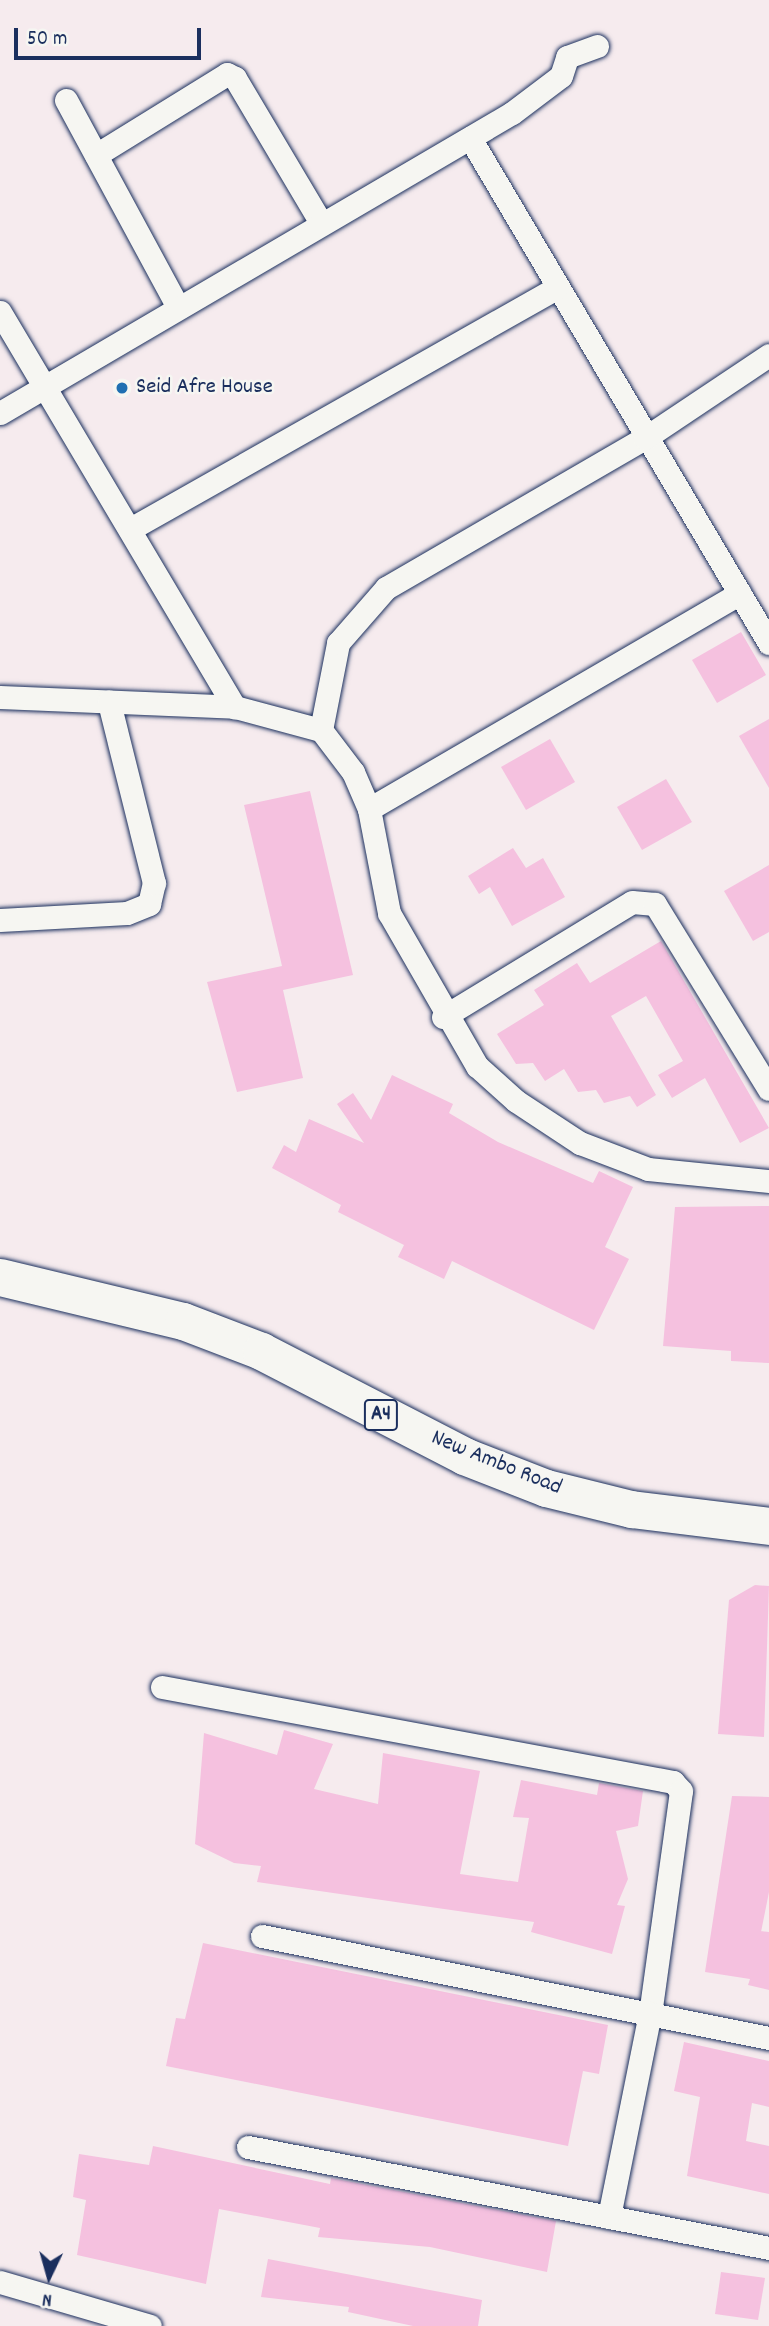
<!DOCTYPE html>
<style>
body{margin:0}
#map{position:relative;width:769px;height:2326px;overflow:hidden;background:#f6ebee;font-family:Dekko,sans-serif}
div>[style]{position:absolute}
.building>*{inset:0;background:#f5c1df}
.roads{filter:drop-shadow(0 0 2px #1b2f5e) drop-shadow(0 0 2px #1b2f5e)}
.street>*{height:23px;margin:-11.5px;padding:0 11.5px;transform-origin:11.5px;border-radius:11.5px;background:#f6f6f2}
.primary>*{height:37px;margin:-18.5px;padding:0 18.5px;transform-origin:18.5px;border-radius:18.5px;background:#f6f6f2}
.dots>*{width:19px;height:19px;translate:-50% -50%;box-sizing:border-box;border:4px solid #f6f6f2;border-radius:50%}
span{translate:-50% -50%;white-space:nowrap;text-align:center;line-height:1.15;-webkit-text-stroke:5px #f6f6f2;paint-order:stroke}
.shield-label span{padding:2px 5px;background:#f6f6f2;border:2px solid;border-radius:5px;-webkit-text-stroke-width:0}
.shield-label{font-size:21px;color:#1b2f5e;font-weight:700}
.poi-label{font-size:23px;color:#1b2f5e}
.left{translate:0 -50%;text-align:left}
.street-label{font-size:23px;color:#1b2f5e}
.north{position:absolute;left:14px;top:2242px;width:70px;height:70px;-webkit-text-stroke:5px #f6f6f2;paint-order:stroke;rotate:185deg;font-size:19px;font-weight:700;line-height:28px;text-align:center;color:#1b2f5e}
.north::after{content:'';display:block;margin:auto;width:24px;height:32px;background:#1b2f5e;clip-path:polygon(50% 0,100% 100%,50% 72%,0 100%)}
.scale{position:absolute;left:14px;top:28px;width:187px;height:32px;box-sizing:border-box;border:4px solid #1b2f5e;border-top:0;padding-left:9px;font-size:21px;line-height:24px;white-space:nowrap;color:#1b2f5e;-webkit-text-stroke:5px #f6f6f2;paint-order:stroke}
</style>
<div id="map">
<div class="building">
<i style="clip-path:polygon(741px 632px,766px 675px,717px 703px,692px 660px)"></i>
<i style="clip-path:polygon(769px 719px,769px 788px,739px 736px)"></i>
<i style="clip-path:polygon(550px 739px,575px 782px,526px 810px,501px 767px)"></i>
<i style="clip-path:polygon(666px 779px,692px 822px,642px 850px,617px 807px)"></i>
<i style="clip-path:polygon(310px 791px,353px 975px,283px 990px,303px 1078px,237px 1092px,207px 982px,282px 966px,244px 805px)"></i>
<i style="clip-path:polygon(513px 848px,526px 868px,543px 858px,565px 897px,512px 926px,490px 887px,479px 894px,468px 876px)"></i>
<i style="clip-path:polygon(769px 865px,769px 932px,753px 941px,724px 891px)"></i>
<i style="clip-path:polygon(661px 941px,769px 1128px,740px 1143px,705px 1078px,672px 1098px,658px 1075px,683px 1061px,646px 996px,611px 1016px,656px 1095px,637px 1107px,630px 1096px,604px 1103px,596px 1090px,578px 1092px,564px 1069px,545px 1081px,533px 1063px,516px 1064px,497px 1034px,544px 1005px,534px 990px,577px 963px,590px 983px)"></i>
<i style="clip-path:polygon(392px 1075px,453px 1104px,449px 1113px,498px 1142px,593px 1183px,599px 1171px,633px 1187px,605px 1247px,629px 1259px,594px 1330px,452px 1261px,444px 1279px,398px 1257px,404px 1245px,338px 1212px,341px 1205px,272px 1168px,284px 1145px,296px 1152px,309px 1119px,364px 1143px,337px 1104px,353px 1093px,371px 1120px)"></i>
<i style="clip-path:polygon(769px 1206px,769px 1363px,731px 1361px,731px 1351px,663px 1346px,675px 1207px)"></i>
<i style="clip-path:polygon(755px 1585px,769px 1586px,764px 1737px,718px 1734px,729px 1600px)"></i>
<i style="clip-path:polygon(284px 1730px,333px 1744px,314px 1789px,378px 1804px,383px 1753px,480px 1771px,460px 1874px,518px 1882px,529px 1818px,513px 1817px,521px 1780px,597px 1795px,599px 1783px,643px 1791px,638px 1826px,616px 1831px,628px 1879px,617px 1905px,625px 1906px,612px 1954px,531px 1932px,534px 1922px,257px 1882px,261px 1866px,234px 1863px,195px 1844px,204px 1733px,277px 1755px)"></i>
<i style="clip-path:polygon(732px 1796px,769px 1797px,769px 1892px,759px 1942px,761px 1931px,769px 1932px,769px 1990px,748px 1985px,750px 1979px,705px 1972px)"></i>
<i style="clip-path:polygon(203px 1943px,608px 2025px,599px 2074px,583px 2071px,568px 2146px,166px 2066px,176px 2018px,185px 2019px)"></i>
<i style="clip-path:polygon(684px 2042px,769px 2061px,769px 2107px,752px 2103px,746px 2141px,769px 2146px,769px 2194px,687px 2176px,700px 2097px,674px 2091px)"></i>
<i style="clip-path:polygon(153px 2146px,330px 2184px,331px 2178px,556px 2221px,547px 2272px,430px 2247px,318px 2237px,320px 2228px,219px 2209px,206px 2284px,77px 2255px,86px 2200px,73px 2197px,79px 2154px,149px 2165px)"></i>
<i style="clip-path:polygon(268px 2259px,482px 2300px,478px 2326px,413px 2326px,348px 2312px,349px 2307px,261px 2297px)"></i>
<i style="clip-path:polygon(721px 2272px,765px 2278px,758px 2320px,715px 2314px)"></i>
</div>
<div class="roads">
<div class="street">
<i style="left:66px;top:100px;width:235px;rotate:61.6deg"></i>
<i style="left:470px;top:138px;width:587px;rotate:59.37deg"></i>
<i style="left:96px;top:155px;width:154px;rotate:-31.7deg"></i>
<i style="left:227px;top:74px;width:9px;rotate:27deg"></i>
<i style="left:235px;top:78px;width:169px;rotate:59.3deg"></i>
<i style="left:0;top:312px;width:460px;rotate:59.3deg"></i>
<i style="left:0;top:413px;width:593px;rotate:-30.37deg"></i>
<i style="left:512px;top:113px;width:61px;rotate:-37.1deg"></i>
<i style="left:561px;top:76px;width:20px;rotate:-72deg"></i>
<i style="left:567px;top:57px;width:32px;rotate:-20deg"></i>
<i style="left:132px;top:528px;width:486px;rotate:-29.5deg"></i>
<i style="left:0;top:697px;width:235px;rotate:2.4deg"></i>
<i style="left:235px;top:707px;width:89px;rotate:15deg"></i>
<i style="left:321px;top:730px;width:53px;rotate:52.7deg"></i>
<i style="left:353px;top:772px;width:40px;rotate:66.6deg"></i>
<i style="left:369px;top:809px;width:106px;rotate:79.1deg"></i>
<i style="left:389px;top:913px;width:177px;rotate:60.1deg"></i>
<i style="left:477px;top:1066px;width:52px;rotate:41.9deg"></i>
<i style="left:516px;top:1101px;width:77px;rotate:33.3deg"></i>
<i style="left:580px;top:1143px;width:73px;rotate:20.9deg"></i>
<i style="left:648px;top:1169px;width:122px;rotate:5.7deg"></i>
<i style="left:321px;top:730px;width:89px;rotate:-78.9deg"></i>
<i style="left:338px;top:643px;width:73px;rotate:-48.9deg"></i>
<i style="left:386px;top:588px;width:299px;rotate:-30.1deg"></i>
<i style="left:645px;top:438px;width:149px;rotate:-33.8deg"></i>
<i style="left:369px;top:809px;width:429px;rotate:-30.2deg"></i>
<i style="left:0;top:920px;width:127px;rotate:-3.2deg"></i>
<i style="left:127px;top:913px;width:24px;rotate:-22deg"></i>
<i style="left:149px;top:904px;width:22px;rotate:-77deg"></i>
<i style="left:154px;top:883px;width:187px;rotate:-104deg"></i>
<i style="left:443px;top:1017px;width:221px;rotate:-31.3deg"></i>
<i style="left:632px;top:902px;width:23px;rotate:5deg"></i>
<i style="left:655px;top:904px;width:217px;rotate:58.4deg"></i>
<i style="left:162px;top:1687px;width:520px;rotate:10.53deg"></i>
<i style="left:673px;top:1782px;width:12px;rotate:48deg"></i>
<i style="left:681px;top:1791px;width:224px;rotate:97.9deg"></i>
<i style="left:650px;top:2013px;width:208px;rotate:101.4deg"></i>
<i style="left:262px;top:1936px;width:517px;rotate:11.38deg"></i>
<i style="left:248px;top:2147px;width:531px;rotate:10.97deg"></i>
<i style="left:0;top:2282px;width:156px;rotate:16.3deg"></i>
</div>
<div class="primary">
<i style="left:0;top:1277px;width:188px;rotate:13.5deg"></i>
<i style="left:183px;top:1321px;width:84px;rotate:21deg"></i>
<i style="left:261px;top:1351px;width:229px;rotate:27.3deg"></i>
<i style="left:464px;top:1456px;width:88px;rotate:21.3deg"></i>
<i style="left:546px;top:1488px;width:88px;rotate:13.9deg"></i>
<i style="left:631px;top:1509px;width:139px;rotate:7deg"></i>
</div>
</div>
<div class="dots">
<i style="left:122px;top:388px;background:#1f6fb2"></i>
</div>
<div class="shield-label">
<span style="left:381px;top:1415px">A4</span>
</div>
<div class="poi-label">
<span class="left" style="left:136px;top:388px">Seid Afre House</span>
</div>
<div class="street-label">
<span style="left:496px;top:1464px;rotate:22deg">New Ambo Road</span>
</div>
<div class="north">N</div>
<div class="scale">50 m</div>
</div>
